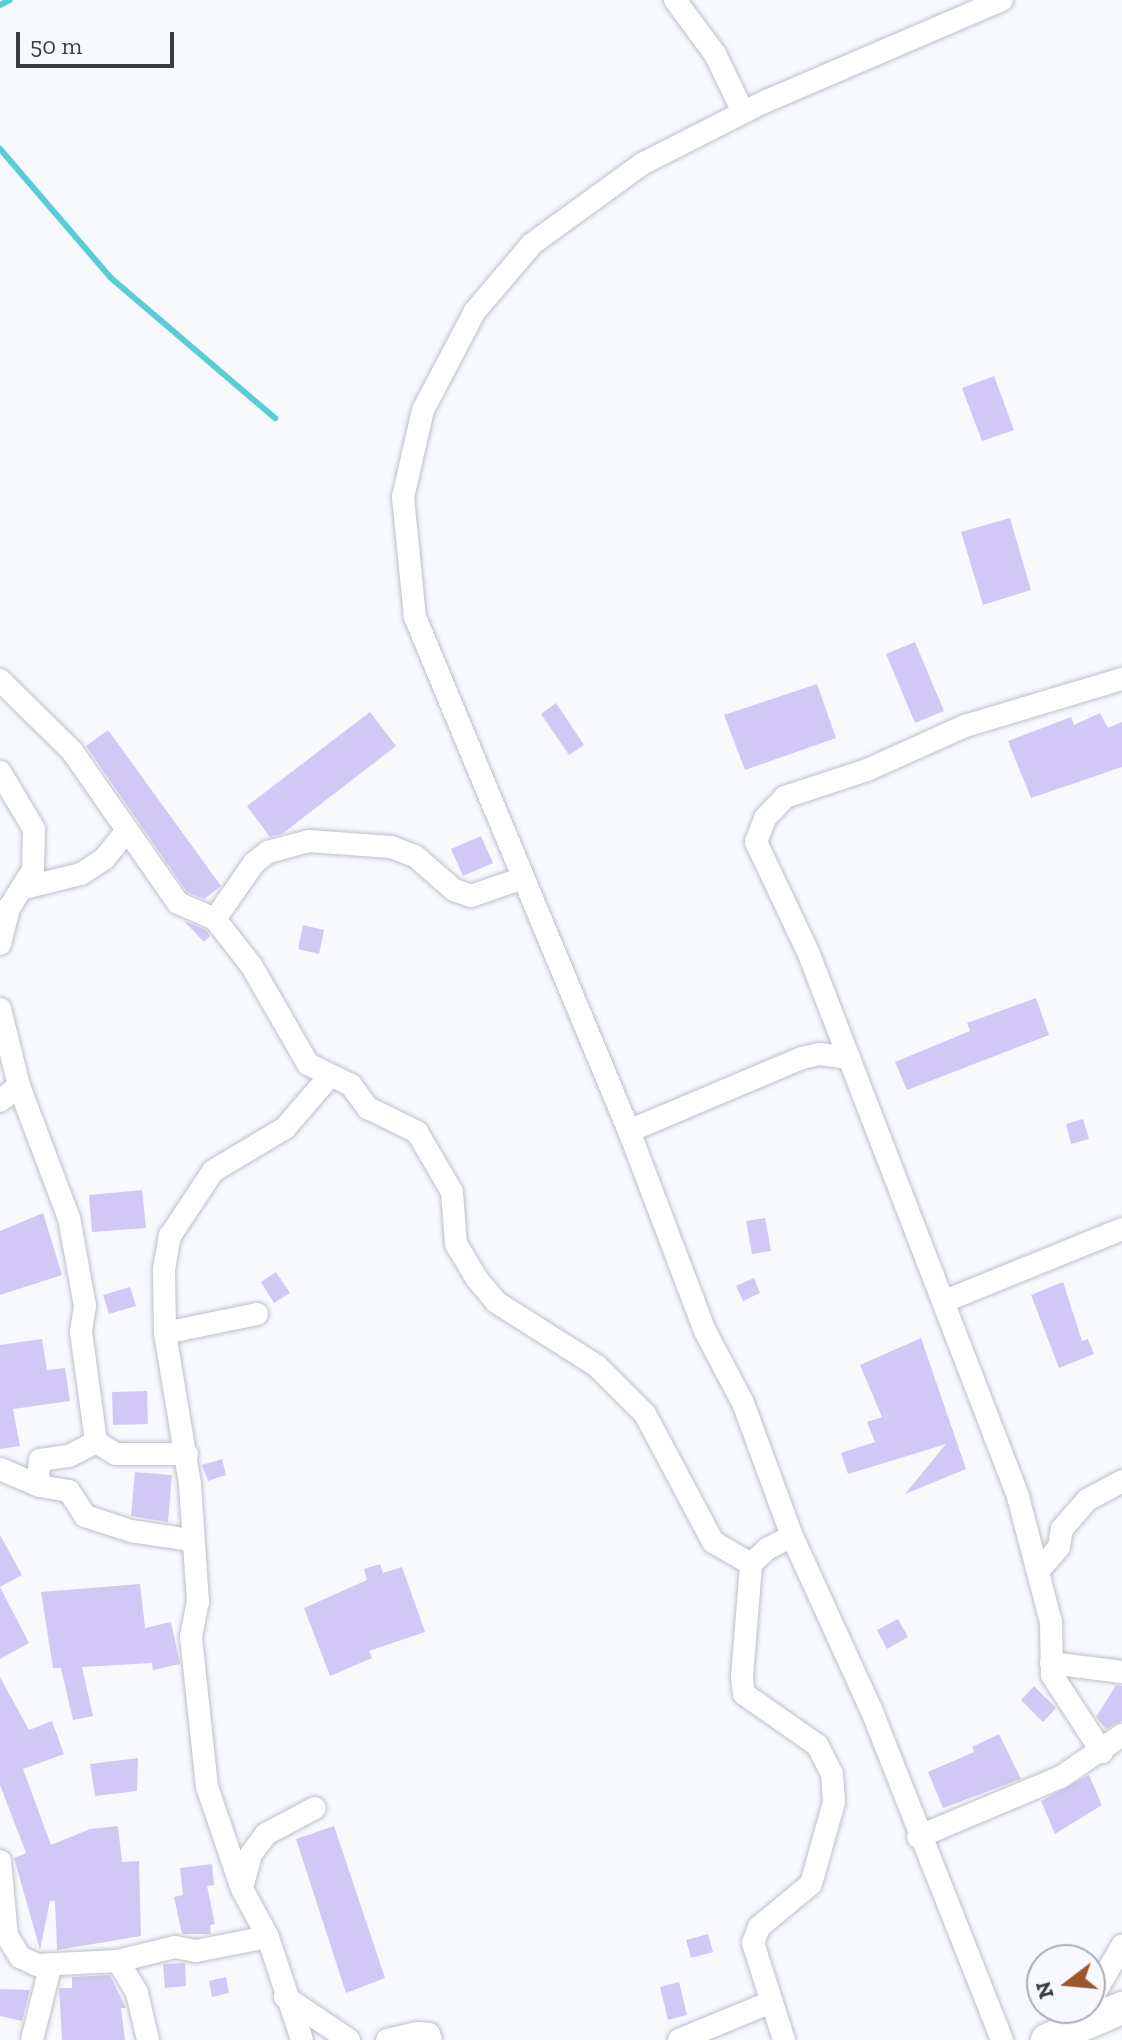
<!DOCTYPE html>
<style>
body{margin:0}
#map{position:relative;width:1122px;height:2040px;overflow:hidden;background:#f7f9ff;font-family:"Zilla Slab",serif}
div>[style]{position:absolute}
.stream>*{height:6px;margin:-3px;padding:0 3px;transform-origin:3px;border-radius:3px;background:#59cdd6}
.building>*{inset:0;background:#d2c8f5}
.roads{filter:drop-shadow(0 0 2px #bcc0c9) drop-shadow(0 0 2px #bcc0c9)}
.minor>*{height:22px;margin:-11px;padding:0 11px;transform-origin:11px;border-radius:11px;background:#fff}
.secondary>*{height:32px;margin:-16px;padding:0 16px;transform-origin:16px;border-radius:16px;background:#fff}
span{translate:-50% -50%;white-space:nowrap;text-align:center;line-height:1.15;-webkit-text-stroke:6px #f7f9ff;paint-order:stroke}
.north{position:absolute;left:1026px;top:1944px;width:80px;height:80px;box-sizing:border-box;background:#f7f9ff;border:2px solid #acaeb3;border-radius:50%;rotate:254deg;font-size:22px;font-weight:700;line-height:32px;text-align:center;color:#3b3d41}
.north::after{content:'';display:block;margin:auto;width:28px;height:36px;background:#9d572d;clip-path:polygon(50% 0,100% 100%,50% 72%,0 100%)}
.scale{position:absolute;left:16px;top:32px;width:158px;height:36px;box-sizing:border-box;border:4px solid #3b3d41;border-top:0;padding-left:10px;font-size:24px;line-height:28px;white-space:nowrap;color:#3b3d41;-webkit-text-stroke:6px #f7f9ff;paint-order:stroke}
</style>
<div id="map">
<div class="stream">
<i style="left:0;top:5px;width:11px;rotate:-27deg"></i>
<i style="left:0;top:149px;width:170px;rotate:49.3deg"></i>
<i style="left:111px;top:278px;width:216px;rotate:40.5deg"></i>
</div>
<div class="building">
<i style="clip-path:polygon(994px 376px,1014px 430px,982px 441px,962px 388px)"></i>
<i style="clip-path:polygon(1010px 518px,1031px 590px,983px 605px,961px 532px)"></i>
<i style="clip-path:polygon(915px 642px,944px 711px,915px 723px,886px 654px)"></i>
<i style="clip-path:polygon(817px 684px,836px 738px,745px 770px,724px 715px)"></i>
<i style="clip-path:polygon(556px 703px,584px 745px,569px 755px,541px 714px)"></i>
<i style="clip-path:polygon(370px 712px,396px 746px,282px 834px,270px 837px,247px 806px)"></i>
<i style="clip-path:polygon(1100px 713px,1108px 728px,1122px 722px,1122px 767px,1031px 798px,1008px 741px,1071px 717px,1074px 725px)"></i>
<i style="clip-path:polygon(108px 730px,221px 886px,204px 899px,187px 892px,86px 746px)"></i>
<i style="clip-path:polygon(481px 836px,493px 863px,463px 876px,451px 849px)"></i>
<i style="clip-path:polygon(184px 921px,206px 930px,210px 936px,204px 942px)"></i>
<i style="clip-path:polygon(303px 925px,324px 930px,319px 954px,298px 949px)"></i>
<i style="clip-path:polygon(1036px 998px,1049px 1035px,907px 1090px,895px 1062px,970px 1031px,967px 1023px)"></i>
<i style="clip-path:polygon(1083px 1119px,1089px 1139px,1071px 1144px,1066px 1124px)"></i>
<i style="clip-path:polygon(142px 1190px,146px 1228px,92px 1232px,89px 1195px)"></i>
<i style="clip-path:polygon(43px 1213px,62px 1275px,0 1295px,0 1231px)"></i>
<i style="clip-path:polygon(765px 1218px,771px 1251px,752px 1254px,746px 1221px)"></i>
<i style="clip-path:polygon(276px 1272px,290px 1293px,274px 1303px,261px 1282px)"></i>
<i style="clip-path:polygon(754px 1278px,760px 1293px,743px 1301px,736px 1286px)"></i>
<i style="clip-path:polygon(1063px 1282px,1082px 1341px,1088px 1339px,1094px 1354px,1059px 1368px,1031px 1295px)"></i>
<i style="clip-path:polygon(130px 1287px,136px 1306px,109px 1314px,103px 1295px)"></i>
<i style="clip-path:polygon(921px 1338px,966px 1469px,905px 1494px,946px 1444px,848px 1474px,841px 1453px,875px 1442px,867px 1422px,882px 1417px,860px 1365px)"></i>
<i style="clip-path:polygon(42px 1339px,47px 1370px,65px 1368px,70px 1401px,13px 1409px,20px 1446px,0 1449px,0 1345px)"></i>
<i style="clip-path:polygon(147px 1391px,148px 1424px,113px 1425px,112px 1392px)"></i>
<i style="clip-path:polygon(222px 1459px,226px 1475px,208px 1481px,202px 1465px)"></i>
<i style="clip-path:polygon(135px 1472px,172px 1475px,168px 1522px,131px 1516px)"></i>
<i style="clip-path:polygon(0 1535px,22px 1575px,0 1587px)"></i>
<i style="clip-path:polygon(380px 1564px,383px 1573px,402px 1567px,425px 1632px,369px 1651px,372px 1658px,330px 1676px,304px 1608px,367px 1580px,364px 1569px)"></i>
<i style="clip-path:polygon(140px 1584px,145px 1628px,171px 1622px,180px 1664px,153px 1670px,152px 1663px,82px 1667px,93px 1716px,73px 1720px,61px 1668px,53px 1668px,41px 1592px)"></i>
<i style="clip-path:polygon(0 1587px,29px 1643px,0 1659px)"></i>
<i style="clip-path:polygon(898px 1619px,908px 1637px,887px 1649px,877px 1630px)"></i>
<i style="clip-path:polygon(0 1677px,29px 1730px,52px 1721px,64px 1754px,23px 1769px,51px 1845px,90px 1829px,118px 1826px,122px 1862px,139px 1861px,141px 1936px,57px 1950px,55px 1901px,50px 1901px,40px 1950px,14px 1858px,26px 1853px,0 1785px)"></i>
<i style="clip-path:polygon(1116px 1685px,1122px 1686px,1122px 1721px,1106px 1729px,1096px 1717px)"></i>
<i style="clip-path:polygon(1034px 1686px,1056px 1708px,1043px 1722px,1021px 1700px)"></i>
<i style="clip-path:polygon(999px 1734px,1021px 1779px,943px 1808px,928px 1772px,974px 1752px,972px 1747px)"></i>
<i style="clip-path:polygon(138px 1758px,137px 1791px,95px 1796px,90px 1764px)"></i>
<i style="clip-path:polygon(1089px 1775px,1102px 1805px,1055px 1834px,1041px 1801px)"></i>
<i style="clip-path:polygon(334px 1826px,385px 1978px,346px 1993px,296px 1839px)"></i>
<i style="clip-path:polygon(212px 1864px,214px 1885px,207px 1886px,215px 1924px,210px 1925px,211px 1934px,182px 1934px,174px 1897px,183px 1895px,180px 1868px)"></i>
<i style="clip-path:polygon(708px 1934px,713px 1952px,691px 1958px,686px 1940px)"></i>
<i style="clip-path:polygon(185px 1963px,186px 1986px,165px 1988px,163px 1964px)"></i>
<i style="clip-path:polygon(110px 1975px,126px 2008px,121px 2008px,125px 2040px,62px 2040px,59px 1988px,72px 1988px,72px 1977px)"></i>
<i style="clip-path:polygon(226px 1977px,229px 1993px,212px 1997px,209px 1981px)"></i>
<i style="clip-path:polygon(679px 1982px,687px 2015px,668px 2020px,660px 1987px)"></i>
<i style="clip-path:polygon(0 1989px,30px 1990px,22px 2021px,0 2016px)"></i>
</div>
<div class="roads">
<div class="minor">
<i style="left:675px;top:0;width:67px;rotate:53.5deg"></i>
<i style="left:715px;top:54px;width:64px;rotate:64.2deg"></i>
<i style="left:1002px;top:0;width:259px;rotate:156.8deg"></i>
<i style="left:764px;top:102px;width:137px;rotate:153.1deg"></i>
<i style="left:642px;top:164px;width:136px;rotate:144deg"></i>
<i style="left:532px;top:244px;width:88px;rotate:130.4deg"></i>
<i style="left:475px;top:311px;width:112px;rotate:117.7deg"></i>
<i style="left:423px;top:410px;width:89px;rotate:102.9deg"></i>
<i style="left:403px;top:497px;width:121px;rotate:84.3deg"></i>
<i style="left:415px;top:617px;width:557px;rotate:67.4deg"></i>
<i style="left:629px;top:1131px;width:214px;rotate:69.2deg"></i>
<i style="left:705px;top:1331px;width:81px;rotate:62.2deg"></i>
<i style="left:743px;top:1403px;width:142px;rotate:69.8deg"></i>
<i style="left:792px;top:1536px;width:190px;rotate:65.5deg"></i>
<i style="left:871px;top:1709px;width:356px;rotate:68.4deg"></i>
<i style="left:0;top:680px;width:101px;rotate:44.6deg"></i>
<i style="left:72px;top:751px;width:185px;rotate:55.1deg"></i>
<i style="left:178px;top:903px;width:40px;rotate:23.4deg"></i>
<i style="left:215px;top:919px;width:58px;rotate:52deg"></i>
<i style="left:251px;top:965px;width:114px;rotate:60.1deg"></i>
<i style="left:308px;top:1064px;width:48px;rotate:26deg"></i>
<i style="left:351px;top:1085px;width:29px;rotate:54deg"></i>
<i style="left:368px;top:1108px;width:55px;rotate:26.1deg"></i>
<i style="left:417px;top:1132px;width:69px;rotate:59.7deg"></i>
<i style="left:452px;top:1192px;width:52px;rotate:85.6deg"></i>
<i style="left:456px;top:1244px;width:41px;rotate:59deg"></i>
<i style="left:477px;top:1279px;width:30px;rotate:50deg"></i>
<i style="left:496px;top:1302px;width:120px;rotate:32.4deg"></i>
<i style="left:597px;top:1366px;width:68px;rotate:45deg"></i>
<i style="left:645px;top:1414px;width:145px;rotate:62deg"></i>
<i style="left:713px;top:1542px;width:44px;rotate:30.1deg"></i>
<i style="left:0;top:772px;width:66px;rotate:59.2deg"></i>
<i style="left:34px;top:829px;width:41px;rotate:91.4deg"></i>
<i style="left:33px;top:870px;width:45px;rotate:122.3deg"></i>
<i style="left:9px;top:908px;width:37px;rotate:104deg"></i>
<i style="left:24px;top:888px;width:59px;rotate:-13.8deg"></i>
<i style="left:81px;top:874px;width:27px;rotate:-33deg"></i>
<i style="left:104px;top:859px;width:36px;rotate:-51deg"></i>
<i style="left:215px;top:919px;width:68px;rotate:-55.1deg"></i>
<i style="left:254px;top:863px;width:18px;rotate:-38deg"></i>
<i style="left:268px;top:852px;width:42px;rotate:-15deg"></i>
<i style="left:309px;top:841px;width:82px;rotate:4.2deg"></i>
<i style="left:391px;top:847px;width:26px;rotate:21deg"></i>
<i style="left:415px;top:856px;width:52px;rotate:41.1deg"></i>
<i style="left:454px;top:890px;width:18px;rotate:19deg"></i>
<i style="left:471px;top:896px;width:52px;rotate:-19.1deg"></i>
<i style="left:0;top:1009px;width:79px;rotate:76.1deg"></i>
<i style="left:19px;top:1086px;width:24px;rotate:142deg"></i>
<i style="left:849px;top:1058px;width:114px;rotate:-111.1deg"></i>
<i style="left:808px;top:952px;width:122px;rotate:-115.3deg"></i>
<i style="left:756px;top:842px;width:26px;rotate:-69deg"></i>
<i style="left:765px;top:818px;width:29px;rotate:-46deg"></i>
<i style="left:785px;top:797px;width:86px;rotate:-18.2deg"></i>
<i style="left:867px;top:770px;width:107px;rotate:-24.2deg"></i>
<i style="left:965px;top:726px;width:164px;rotate:-16.7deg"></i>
<i style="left:19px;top:1086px;width:141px;rotate:69.3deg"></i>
<i style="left:69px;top:1218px;width:89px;rotate:79.7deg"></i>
<i style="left:85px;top:1306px;width:26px;rotate:99deg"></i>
<i style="left:81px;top:1332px;width:111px;rotate:82.2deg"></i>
<i style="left:96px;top:1442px;width:23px;rotate:31deg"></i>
<i style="left:116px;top:1454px;width:71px"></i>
<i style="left:629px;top:1131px;width:188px;rotate:-22.9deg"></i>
<i style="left:802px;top:1058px;width:18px;rotate:-13deg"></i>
<i style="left:820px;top:1054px;width:29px;rotate:8deg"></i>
<i style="left:849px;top:1058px;width:470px;rotate:68.9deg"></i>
<i style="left:1018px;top:1497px;width:129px;rotate:75.2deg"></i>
<i style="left:1051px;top:1622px;width:53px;rotate:88.9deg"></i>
<i style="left:1052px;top:1675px;width:92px;rotate:57deg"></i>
<i style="left:945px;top:1301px;width:191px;rotate:-22.1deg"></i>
<i style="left:165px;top:1333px;width:94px;rotate:-11.7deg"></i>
<i style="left:0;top:1469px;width:43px;rotate:23deg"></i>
<i style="left:40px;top:1486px;width:29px;rotate:10deg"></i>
<i style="left:69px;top:1491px;width:30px;rotate:57deg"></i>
<i style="left:85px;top:1516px;width:48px;rotate:18.1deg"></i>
<i style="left:131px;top:1531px;width:61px;rotate:8.5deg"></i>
<i style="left:37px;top:1485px;width:25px;rotate:-83deg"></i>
<i style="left:40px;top:1460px;width:29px;rotate:-8deg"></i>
<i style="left:69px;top:1456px;width:30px;rotate:-27deg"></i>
<i style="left:1040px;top:1569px;width:29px;rotate:-49deg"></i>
<i style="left:1059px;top:1547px;width:18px;rotate:-81deg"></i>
<i style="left:1062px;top:1529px;width:38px;rotate:-49deg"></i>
<i style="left:1087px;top:1500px;width:40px;rotate:-28deg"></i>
<i style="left:1051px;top:1663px;width:72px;rotate:7.2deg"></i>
<i style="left:918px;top:1837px;width:155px;rotate:-22.8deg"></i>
<i style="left:1061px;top:1777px;width:74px;rotate:-34.5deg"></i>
<i style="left:0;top:1861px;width:75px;rotate:84.7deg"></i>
<i style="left:7px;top:1936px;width:25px;rotate:58deg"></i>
<i style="left:20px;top:1957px;width:19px;rotate:25deg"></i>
<i style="left:37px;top:1965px;width:81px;rotate:-2.8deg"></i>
<i style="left:118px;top:1961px;width:59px;rotate:-13.8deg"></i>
<i style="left:175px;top:1947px;width:21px;rotate:11deg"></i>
<i style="left:196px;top:1951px;width:73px;rotate:-11deg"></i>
<i style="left:242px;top:1888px;width:35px;rotate:-75deg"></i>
<i style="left:251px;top:1854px;width:25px;rotate:-53deg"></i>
<i style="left:266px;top:1834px;width:55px;rotate:-28deg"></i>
<i style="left:118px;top:1961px;width:37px;rotate:59deg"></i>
<i style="left:137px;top:1993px;width:48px;rotate:76.8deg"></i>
<i style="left:285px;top:1997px;width:77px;rotate:33.9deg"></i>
<i style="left:1090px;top:2001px;width:64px;rotate:-59.8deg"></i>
<i style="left:32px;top:2040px;width:78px;rotate:-76deg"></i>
<i style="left:302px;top:2040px;width:108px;rotate:-108.3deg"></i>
<i style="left:268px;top:1937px;width:55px;rotate:-118.4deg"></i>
<i style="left:242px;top:1889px;width:108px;rotate:-108.9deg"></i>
<i style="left:207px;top:1787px;width:151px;rotate:-96.1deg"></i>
<i style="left:191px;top:1637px;width:36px;rotate:-79deg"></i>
<i style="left:198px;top:1602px;width:118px;rotate:-93.9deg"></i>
<i style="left:190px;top:1484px;width:153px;rotate:-99.4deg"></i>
<i style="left:165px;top:1333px;width:64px;rotate:-90.9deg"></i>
<i style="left:164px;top:1269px;width:34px;rotate:-80deg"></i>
<i style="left:170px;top:1236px;width:78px;rotate:-56.5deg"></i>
<i style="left:213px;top:1171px;width:84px;rotate:-30.8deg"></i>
<i style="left:285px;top:1128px;width:67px;rotate:-49.2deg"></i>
<i style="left:387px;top:2040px;width:31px;rotate:-13deg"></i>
<i style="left:417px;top:2033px;width:12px;rotate:5deg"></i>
<i style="left:429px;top:2034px;width:6px;rotate:72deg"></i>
<i style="left:679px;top:2040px;width:100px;rotate:-22.4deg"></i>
<i style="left:784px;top:2040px;width:102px;rotate:-107.7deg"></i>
<i style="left:753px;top:1943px;width:17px;rotate:-69deg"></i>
<i style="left:759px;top:1927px;width:67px;rotate:-39.6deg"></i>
<i style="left:811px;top:1884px;width:85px;rotate:-74.3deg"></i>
<i style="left:834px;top:1802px;width:28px;rotate:-94deg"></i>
<i style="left:832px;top:1774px;width:33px;rotate:-117deg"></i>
<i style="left:817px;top:1745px;width:89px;rotate:-145.1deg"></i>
<i style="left:744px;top:1694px;width:17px;rotate:-97deg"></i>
<i style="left:742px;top:1677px;width:113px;rotate:-85.4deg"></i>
<i style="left:751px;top:1564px;width:22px;rotate:-43deg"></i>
<i style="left:767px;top:1549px;width:28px;rotate:-27deg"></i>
</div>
<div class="secondary">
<i style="left:1047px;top:2040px;width:82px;rotate:-23.1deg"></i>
</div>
</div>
<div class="north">N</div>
<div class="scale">50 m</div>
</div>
